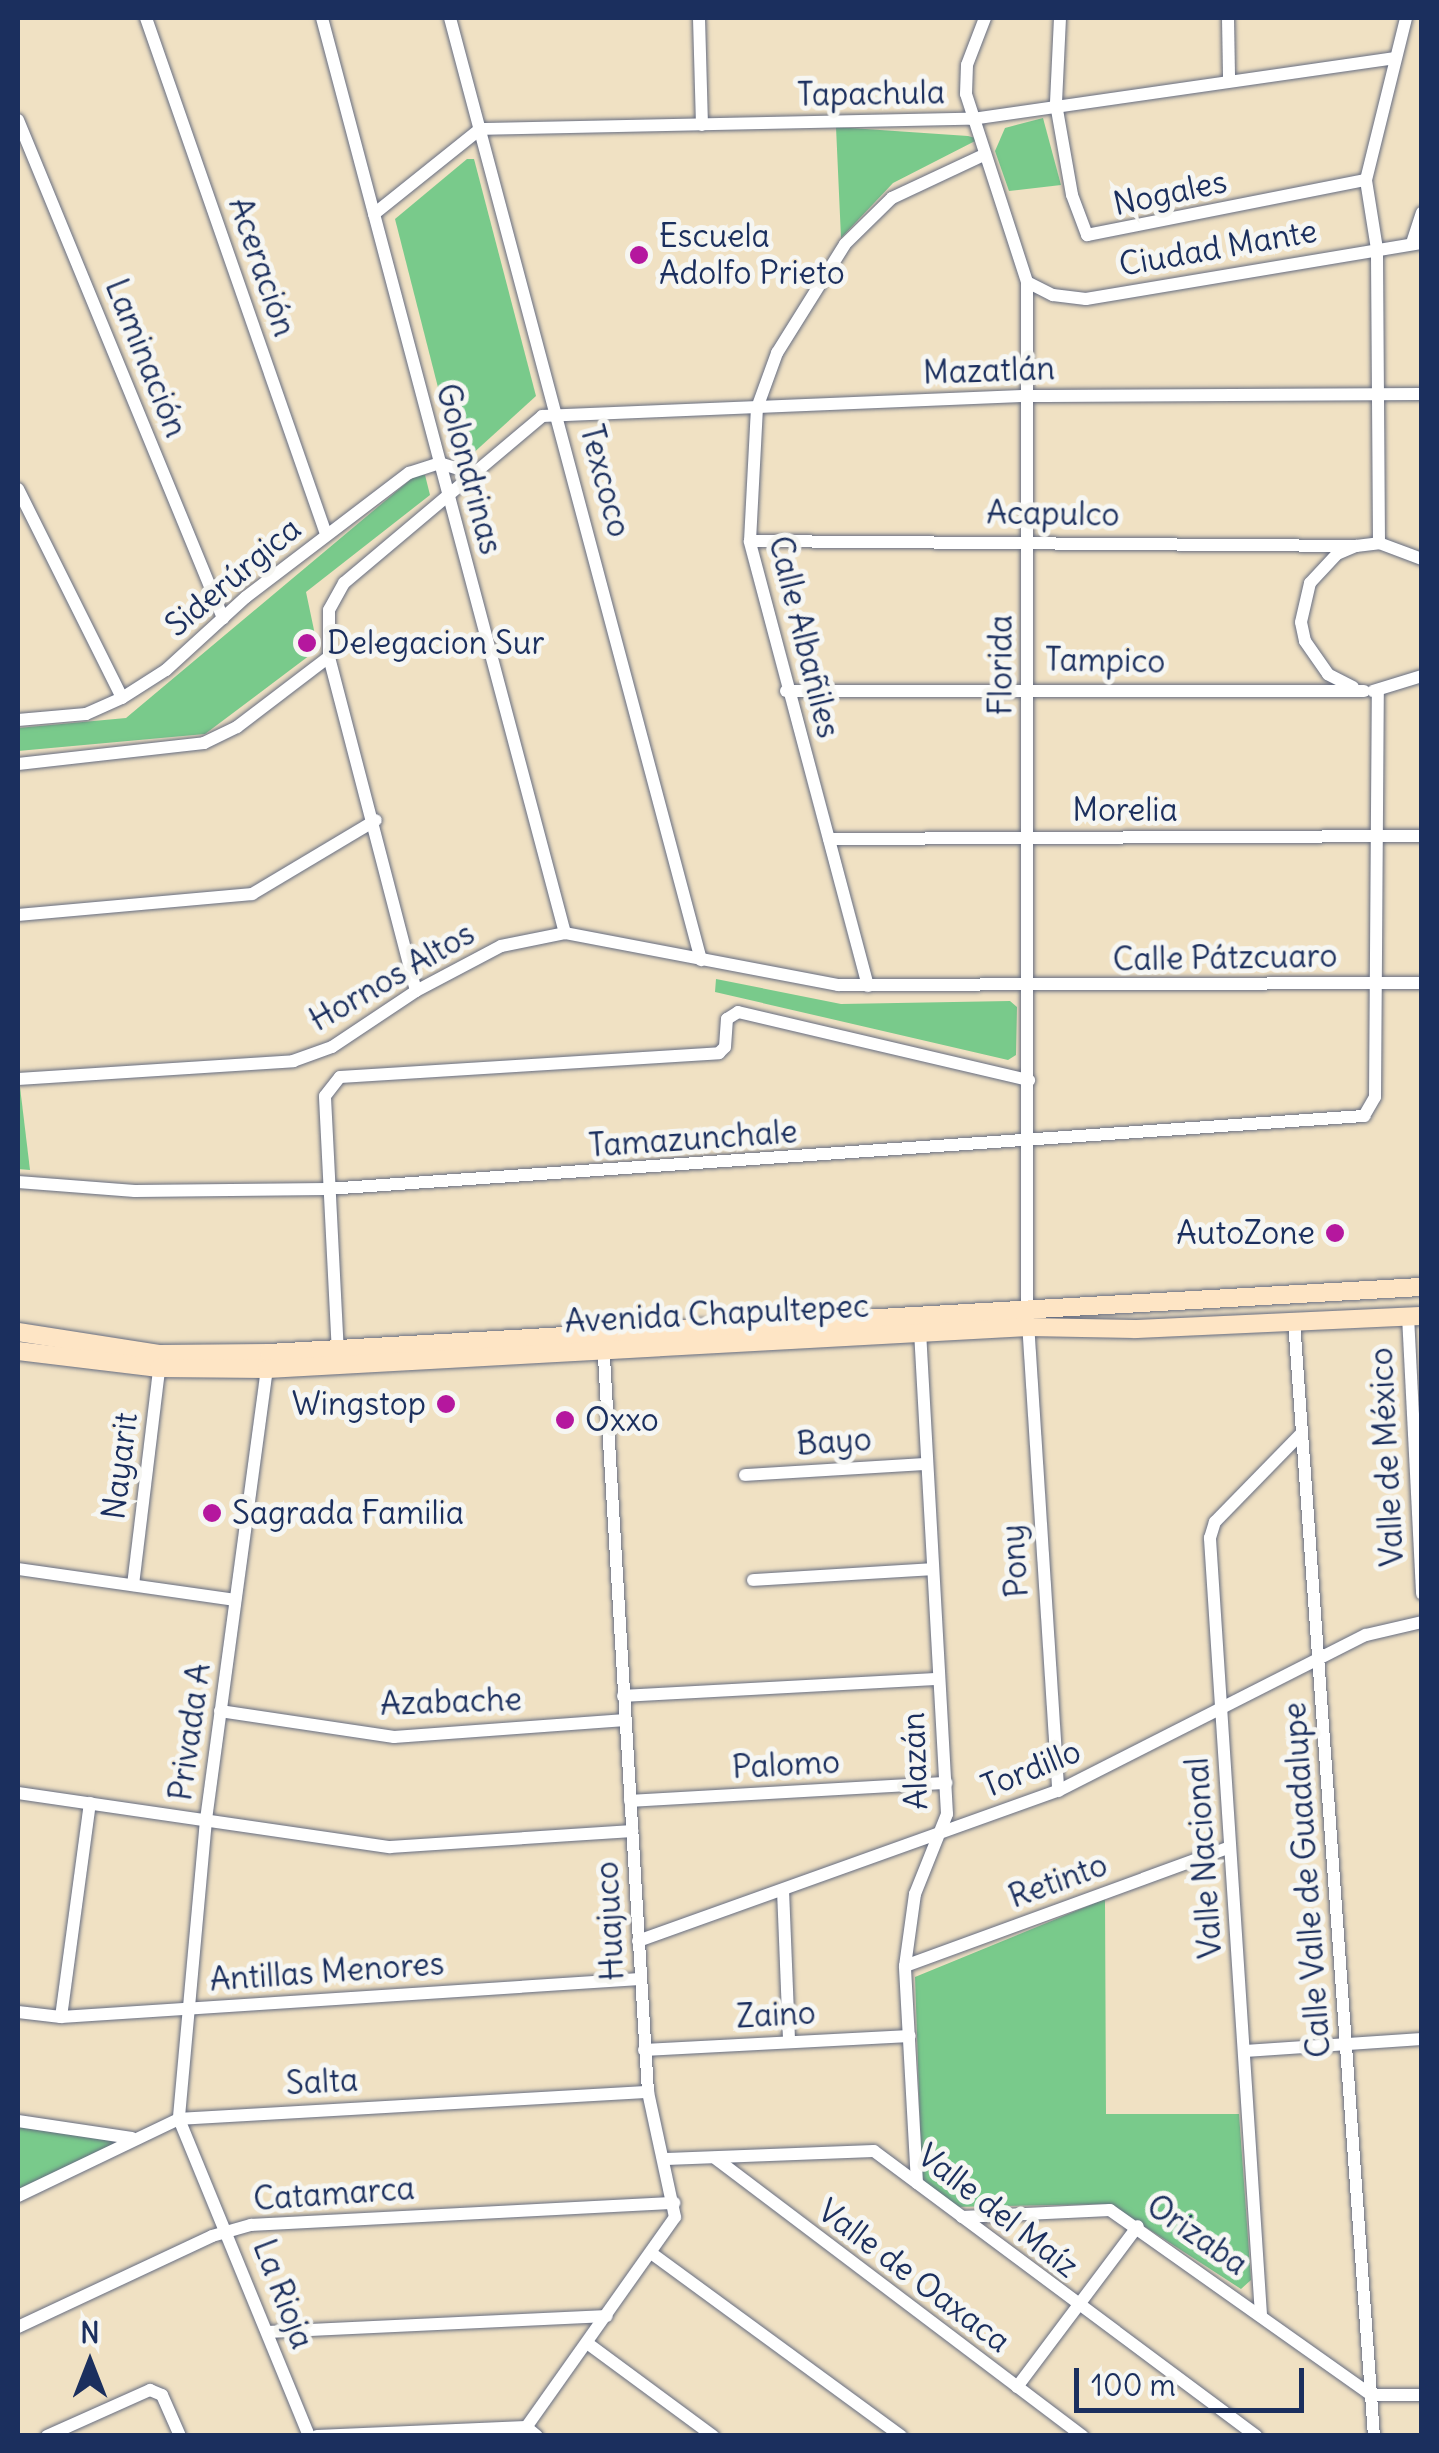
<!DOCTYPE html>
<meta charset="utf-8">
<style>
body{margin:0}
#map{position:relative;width:1439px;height:2453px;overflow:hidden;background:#f0e1c3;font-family:Delius,sans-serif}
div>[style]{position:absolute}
.green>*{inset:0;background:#79ca8b}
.roads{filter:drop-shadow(0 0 2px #666d81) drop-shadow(0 0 2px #666d81)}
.street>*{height:12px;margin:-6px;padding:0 6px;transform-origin:6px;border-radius:6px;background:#fff}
.secondary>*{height:18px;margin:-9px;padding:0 9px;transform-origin:9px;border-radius:9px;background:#fee5c5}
.dots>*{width:28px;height:28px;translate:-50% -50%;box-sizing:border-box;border:5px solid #f6f6f2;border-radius:50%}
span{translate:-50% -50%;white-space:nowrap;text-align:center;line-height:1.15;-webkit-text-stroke:10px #f6f6f2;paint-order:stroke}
.street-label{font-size:32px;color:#1b2f5e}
.poi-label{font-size:32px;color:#1b2f5e}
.left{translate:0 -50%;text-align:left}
.right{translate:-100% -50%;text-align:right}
.frame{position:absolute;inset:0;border:20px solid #1b2f5e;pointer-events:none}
.north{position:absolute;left:40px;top:2313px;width:100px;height:100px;-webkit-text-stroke:8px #f6f6f2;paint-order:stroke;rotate:0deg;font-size:28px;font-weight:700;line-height:40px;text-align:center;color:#1b2f5e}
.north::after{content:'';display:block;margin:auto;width:35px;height:45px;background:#1b2f5e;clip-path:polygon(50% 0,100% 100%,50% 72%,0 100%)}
.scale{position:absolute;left:1074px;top:2368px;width:230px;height:45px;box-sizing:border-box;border:5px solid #1b2f5e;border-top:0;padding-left:12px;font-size:30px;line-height:35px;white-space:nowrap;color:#1b2f5e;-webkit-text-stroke:8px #f6f6f2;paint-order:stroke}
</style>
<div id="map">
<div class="green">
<i style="clip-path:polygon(1043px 118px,1061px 185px,1009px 191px,995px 151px,1005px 128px)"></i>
<i style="clip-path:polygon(836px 127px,968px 136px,979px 139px,893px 183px,841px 238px)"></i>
<i style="clip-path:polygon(467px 159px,474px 159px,536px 396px,470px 456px,455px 454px,395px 219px)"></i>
<i style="clip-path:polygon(416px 475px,425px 475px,430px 495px,306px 592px,318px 649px,205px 734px,18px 751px,18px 728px,126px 718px)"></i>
<i style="clip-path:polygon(716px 979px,841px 1004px,1010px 1001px,1017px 1007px,1016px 1055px,1008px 1060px,715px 992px)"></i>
<i style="clip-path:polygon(18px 1087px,20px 1087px,30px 1170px,18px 1169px)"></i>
<i style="clip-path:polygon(1105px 1899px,1106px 2114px,1239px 2114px,1251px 2280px,1241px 2289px,1110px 2204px,952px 2207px,922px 2181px,915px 1977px)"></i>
<i style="clip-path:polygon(18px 2121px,135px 2138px,18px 2197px)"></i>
</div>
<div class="roads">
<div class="street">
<i style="left:146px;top:18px;width:546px;rotate:70.77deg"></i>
<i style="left:322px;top:18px;width:947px;rotate:75.13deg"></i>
<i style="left:450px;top:18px;width:975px;rotate:75.08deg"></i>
<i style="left:699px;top:18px;width:107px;rotate:88.4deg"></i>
<i style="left:985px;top:18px;width:50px;rotate:111deg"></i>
<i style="left:967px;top:65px;width:29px;rotate:92deg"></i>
<i style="left:966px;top:94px;width:198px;rotate:72deg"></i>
<i style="left:1027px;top:282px;width:1025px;rotate:90deg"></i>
<i style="left:1027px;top:1307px;width:485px;rotate:86.3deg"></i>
<i style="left:1060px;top:18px;width:86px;rotate:92.7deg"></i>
<i style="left:1056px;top:104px;width:92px;rotate:80deg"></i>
<i style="left:1072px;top:195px;width:43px;rotate:69.4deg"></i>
<i style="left:1087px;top:235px;width:284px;rotate:-11.2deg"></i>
<i style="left:1228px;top:18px;width:60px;rotate:89deg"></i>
<i style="left:18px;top:120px;width:539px;rotate:67.63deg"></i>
<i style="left:374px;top:214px;width:136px;rotate:-38.7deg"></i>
<i style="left:480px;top:129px;width:492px;rotate:-1.2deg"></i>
<i style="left:972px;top:119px;width:427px;rotate:-8.2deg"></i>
<i style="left:1412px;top:243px;width:32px;rotate:-72deg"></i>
<i style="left:1027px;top:282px;width:29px;rotate:27deg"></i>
<i style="left:1053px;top:295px;width:33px;rotate:7deg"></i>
<i style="left:1086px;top:299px;width:341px;rotate:-9.5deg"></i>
<i style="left:18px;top:489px;width:233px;rotate:63.5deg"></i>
<i style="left:750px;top:541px;width:606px;rotate:0.47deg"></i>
<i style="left:1379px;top:543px;width:294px;rotate:-90.4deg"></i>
<i style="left:1377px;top:249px;width:70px;rotate:-99.1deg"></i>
<i style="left:1366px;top:180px;width:167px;rotate:-76.1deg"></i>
<i style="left:1353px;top:687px;width:28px;rotate:-153deg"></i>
<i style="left:1328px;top:674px;width:40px;rotate:-124.9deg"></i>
<i style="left:1305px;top:641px;width:19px;rotate:-102deg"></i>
<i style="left:1301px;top:622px;width:40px;rotate:-77deg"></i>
<i style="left:1310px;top:583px;width:40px;rotate:-47deg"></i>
<i style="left:1337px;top:554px;width:21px;rotate:-23deg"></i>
<i style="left:1356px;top:546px;width:23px;rotate:-7deg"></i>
<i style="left:1379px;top:543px;width:46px;rotate:20.4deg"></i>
<i style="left:786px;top:691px;width:578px"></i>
<i style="left:1373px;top:691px;width:51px;rotate:-17deg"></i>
<i style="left:18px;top:720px;width:68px;rotate:-5deg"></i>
<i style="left:86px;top:714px;width:39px;rotate:-24deg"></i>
<i style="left:122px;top:698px;width:52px;rotate:-32.5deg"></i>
<i style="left:166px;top:670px;width:108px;rotate:-42.4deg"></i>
<i style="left:246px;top:597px;width:205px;rotate:-37.3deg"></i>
<i style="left:409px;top:473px;width:32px;rotate:-18deg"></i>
<i style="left:439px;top:463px;width:38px;rotate:17deg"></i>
<i style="left:18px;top:764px;width:187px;rotate:-6.4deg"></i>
<i style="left:204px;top:743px;width:37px;rotate:-26deg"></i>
<i style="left:237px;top:727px;width:116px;rotate:-37.3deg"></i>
<i style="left:829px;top:839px;width:593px;rotate:-0.29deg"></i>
<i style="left:18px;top:915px;width:235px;rotate:-5.1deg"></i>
<i style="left:252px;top:894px;width:144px;rotate:-30.8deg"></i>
<i style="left:868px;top:986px;width:460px;rotate:-104.9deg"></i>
<i style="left:750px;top:541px;width:133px;rotate:-87deg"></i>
<i style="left:757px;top:408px;width:59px;rotate:-70deg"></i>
<i style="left:777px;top:353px;width:128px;rotate:-58deg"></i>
<i style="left:845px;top:244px;width:66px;rotate:-44.4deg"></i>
<i style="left:892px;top:198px;width:102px;rotate:-25.1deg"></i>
<i style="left:416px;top:991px;width:345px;rotate:-104.6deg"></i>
<i style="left:329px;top:657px;width:47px;rotate:-90deg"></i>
<i style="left:329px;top:610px;width:31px;rotate:-61deg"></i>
<i style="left:344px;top:583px;width:259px;rotate:-40.1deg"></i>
<i style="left:542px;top:416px;width:486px;rotate:-2.4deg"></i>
<i style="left:1028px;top:396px;width:394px;rotate:-0.3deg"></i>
<i style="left:18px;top:1079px;width:276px;rotate:-3.7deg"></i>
<i style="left:293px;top:1061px;width:41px;rotate:-19.7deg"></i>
<i style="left:332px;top:1047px;width:101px;rotate:-33.7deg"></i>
<i style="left:416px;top:991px;width:96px;rotate:-27.9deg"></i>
<i style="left:501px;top:946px;width:65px;rotate:-11.5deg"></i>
<i style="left:565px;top:933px;width:278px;rotate:10.8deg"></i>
<i style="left:838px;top:985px;width:584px;rotate:-0.2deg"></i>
<i style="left:18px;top:1182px;width:117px;rotate:4.4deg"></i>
<i style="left:135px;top:1191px;width:192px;rotate:-0.6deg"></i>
<i style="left:327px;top:1189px;width:1040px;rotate:-4.03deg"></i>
<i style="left:1364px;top:1116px;width:22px;rotate:-60deg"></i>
<i style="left:1375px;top:1097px;width:405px;rotate:-89.6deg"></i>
<i style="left:1408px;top:1316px;width:278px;rotate:87.1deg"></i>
<i style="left:1294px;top:1321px;width:1118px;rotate:85.9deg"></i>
<i style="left:338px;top:1354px;width:258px;rotate:-92.9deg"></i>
<i style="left:325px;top:1096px;width:24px;rotate:-52deg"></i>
<i style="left:340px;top:1077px;width:380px;rotate:-3.6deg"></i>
<i style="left:719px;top:1053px;width:8px;rotate:-45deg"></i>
<i style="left:725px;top:1047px;width:28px;rotate:-86deg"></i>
<i style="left:727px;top:1019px;width:13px;rotate:-32deg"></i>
<i style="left:738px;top:1012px;width:299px;rotate:13.2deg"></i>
<i style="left:268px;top:1361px;width:463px;rotate:97.7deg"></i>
<i style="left:206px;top:1820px;width:300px;rotate:95.2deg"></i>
<i style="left:179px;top:2119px;width:343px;rotate:67.7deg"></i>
<i style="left:745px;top:1475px;width:182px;rotate:-3.5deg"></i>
<i style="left:18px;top:1569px;width:219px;rotate:8.1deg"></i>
<i style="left:753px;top:1580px;width:180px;rotate:-3.5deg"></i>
<i style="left:133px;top:1585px;width:226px;rotate:-83.1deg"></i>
<i style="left:623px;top:1696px;width:316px;rotate:-3.1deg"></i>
<i style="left:220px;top:1711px;width:176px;rotate:8.5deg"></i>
<i style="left:394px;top:1737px;width:232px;rotate:-4.2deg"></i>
<i style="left:18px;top:1793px;width:376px;rotate:8.3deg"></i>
<i style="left:390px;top:1847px;width:243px;rotate:-3.8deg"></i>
<i style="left:630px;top:1801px;width:317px;rotate:-3.3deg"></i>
<i style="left:783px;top:1890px;width:152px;rotate:87.7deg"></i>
<i style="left:638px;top:1941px;width:446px;rotate:-19.7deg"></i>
<i style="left:1058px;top:1791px;width:345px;rotate:-26.9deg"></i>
<i style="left:1366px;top:1635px;width:57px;rotate:-13.1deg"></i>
<i style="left:905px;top:1966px;width:346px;rotate:-20.1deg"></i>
<i style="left:18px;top:2012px;width:43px;rotate:6.6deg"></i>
<i style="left:61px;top:2017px;width:580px;rotate:-3.75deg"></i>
<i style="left:61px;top:2017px;width:216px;rotate:-82.3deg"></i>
<i style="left:644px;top:2050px;width:266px;rotate:-3deg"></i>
<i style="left:1245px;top:2051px;width:177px;rotate:-3.9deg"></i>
<i style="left:18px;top:2121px;width:115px;rotate:8.5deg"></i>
<i style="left:715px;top:2158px;width:461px;rotate:37.1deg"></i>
<i style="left:666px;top:2159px;width:208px;rotate:-2.2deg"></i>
<i style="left:874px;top:2151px;width:477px;rotate:36.7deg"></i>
<i style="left:917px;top:2183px;width:217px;rotate:-93.2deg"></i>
<i style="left:905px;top:1966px;width:73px;rotate:-82.1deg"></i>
<i style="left:915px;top:1894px;width:86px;rotate:-68.2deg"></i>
<i style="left:947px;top:1814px;width:486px;rotate:-93.2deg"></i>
<i style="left:18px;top:2196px;width:178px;rotate:-25.6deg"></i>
<i style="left:179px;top:2119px;width:470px;rotate:-3.3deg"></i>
<i style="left:962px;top:2217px;width:148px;rotate:-2.7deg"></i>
<i style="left:1110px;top:2210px;width:320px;rotate:35.3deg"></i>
<i style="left:1371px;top:2395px;width:51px"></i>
<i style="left:651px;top:2253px;width:310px;rotate:36.2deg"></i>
<i style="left:1261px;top:2315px;width:779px;rotate:-93.76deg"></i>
<i style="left:1210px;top:1538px;width:17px;rotate:-73deg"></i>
<i style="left:1215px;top:1522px;width:123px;rotate:-45.7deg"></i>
<i style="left:18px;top:2327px;width:214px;rotate:-25.1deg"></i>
<i style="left:212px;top:2236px;width:41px;rotate:-15.8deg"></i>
<i style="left:251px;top:2225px;width:424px;rotate:-3deg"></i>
<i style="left:268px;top:2332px;width:339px;rotate:-2.7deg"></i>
<i style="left:587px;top:2343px;width:157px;rotate:36.4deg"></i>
<i style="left:1017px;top:2387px;width:201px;rotate:-53.1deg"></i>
<i style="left:47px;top:2436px;width:113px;rotate:-24.1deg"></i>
<i style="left:150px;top:2390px;width:13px;rotate:23deg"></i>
<i style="left:162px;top:2395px;width:45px;rotate:66.3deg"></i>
<i style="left:317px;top:2436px;width:209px;rotate:-2.5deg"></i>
<i style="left:526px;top:2427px;width:14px;rotate:39deg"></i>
<i style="left:520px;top:2436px;width:268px;rotate:-54.7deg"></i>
<i style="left:675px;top:2217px;width:128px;rotate:-102.2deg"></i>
<i style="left:648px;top:2092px;width:751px;rotate:-93.43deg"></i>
</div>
<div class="secondary">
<i style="left:18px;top:1332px;width:144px;rotate:8.8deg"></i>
<i style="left:160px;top:1354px;width:109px;rotate:-0.5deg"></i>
<i style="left:269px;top:1353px;width:1155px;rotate:-3.28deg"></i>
<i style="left:18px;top:1351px;width:142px;rotate:6.9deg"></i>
<i style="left:159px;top:1368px;width:108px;rotate:0.5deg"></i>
<i style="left:267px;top:1369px;width:762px;rotate:-3.16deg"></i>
<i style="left:1028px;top:1327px;width:107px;rotate:1.1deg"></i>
<i style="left:1135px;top:1329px;width:287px;rotate:-2.6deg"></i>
</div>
</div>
<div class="dots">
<i style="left:639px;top:255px;background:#b5179e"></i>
<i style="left:307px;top:643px;background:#b5179e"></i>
<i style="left:1335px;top:1233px;background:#b5179e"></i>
<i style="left:446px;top:1404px;background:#b5179e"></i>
<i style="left:565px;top:1420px;background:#b5179e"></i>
<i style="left:212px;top:1513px;background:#b5179e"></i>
</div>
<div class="street-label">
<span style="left:871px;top:94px;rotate:-1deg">Tapachula</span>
<span style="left:1170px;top:193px;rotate:-12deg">Nogales</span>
<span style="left:1218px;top:248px;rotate:-10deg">Ciudad Mante</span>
<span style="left:262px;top:267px;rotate:71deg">Aceración</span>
<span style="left:146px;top:358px;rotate:68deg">Laminación</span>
<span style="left:989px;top:371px;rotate:-2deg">Mazatlán</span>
<span style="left:469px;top:469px;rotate:75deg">Golondrinas</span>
<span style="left:605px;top:481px;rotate:75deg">Texcoco</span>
<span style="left:1053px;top:514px;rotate:1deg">Acapulco</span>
<span style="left:233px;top:577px;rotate:-40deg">Siderúrgica</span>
<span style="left:804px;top:637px;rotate:76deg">Calle Albañiles</span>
<span style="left:1105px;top:661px;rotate:1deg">Tampico</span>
<span style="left:1001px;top:665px;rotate:-90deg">Florida</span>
<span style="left:1125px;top:810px">Morelia</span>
<span style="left:1225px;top:958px;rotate:-1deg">Calle Pátzcuaro</span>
<span style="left:392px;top:977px;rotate:-30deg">Hornos Altos</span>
<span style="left:693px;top:1139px;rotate:-4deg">Tamazunchale</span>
<span style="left:717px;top:1314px;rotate:-3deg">Avenida Chapultepec</span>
<span style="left:834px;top:1442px;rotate:-4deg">Bayo</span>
<span style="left:1387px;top:1457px;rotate:-93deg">Valle de México</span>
<span style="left:120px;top:1466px;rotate:-83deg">Nayarit</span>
<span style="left:1015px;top:1561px;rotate:-94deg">Pony</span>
<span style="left:451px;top:1702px;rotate:-2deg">Azabache</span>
<span style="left:190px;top:1732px;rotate:-82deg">Privada A</span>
<span style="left:915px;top:1761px;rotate:-92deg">Alazán</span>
<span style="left:786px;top:1765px;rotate:-3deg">Palomo</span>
<span style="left:1031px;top:1769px;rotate:-22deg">Tordillo</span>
<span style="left:1204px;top:1858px;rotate:-94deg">Valle Nacional</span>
<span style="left:1307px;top:1880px;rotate:-94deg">Calle Valle de Guadalupe</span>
<span style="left:1058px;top:1881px;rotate:-20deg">Retinto</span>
<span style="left:610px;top:1921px;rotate:-93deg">Huajuco</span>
<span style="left:327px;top:1972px;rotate:-4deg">Antillas Menores</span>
<span style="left:776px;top:2015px;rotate:-3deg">Zaino</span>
<span style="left:322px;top:2082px;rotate:-3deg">Salta</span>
<span style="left:334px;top:2194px;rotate:-4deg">Catamarca</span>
<span style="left:998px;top:2211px;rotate:38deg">Valle del Maíz</span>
<span style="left:1197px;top:2235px;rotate:35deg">Orizaba</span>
<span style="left:914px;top:2276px;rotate:37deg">Valle de Oaxaca</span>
<span style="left:283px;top:2294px;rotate:69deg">La Rioja</span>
</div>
<div class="poi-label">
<span class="left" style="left:659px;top:255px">Escuela<br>Adolfo Prieto</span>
<span class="left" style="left:327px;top:643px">Delegacion Sur</span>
<span class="right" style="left:1315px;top:1233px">AutoZone</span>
<span class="right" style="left:426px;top:1404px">Wingstop</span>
<span class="left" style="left:585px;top:1420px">Oxxo</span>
<span class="left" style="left:232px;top:1513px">Sagrada Familia</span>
</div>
<div class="frame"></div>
<div class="north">N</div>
<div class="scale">100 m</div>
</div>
